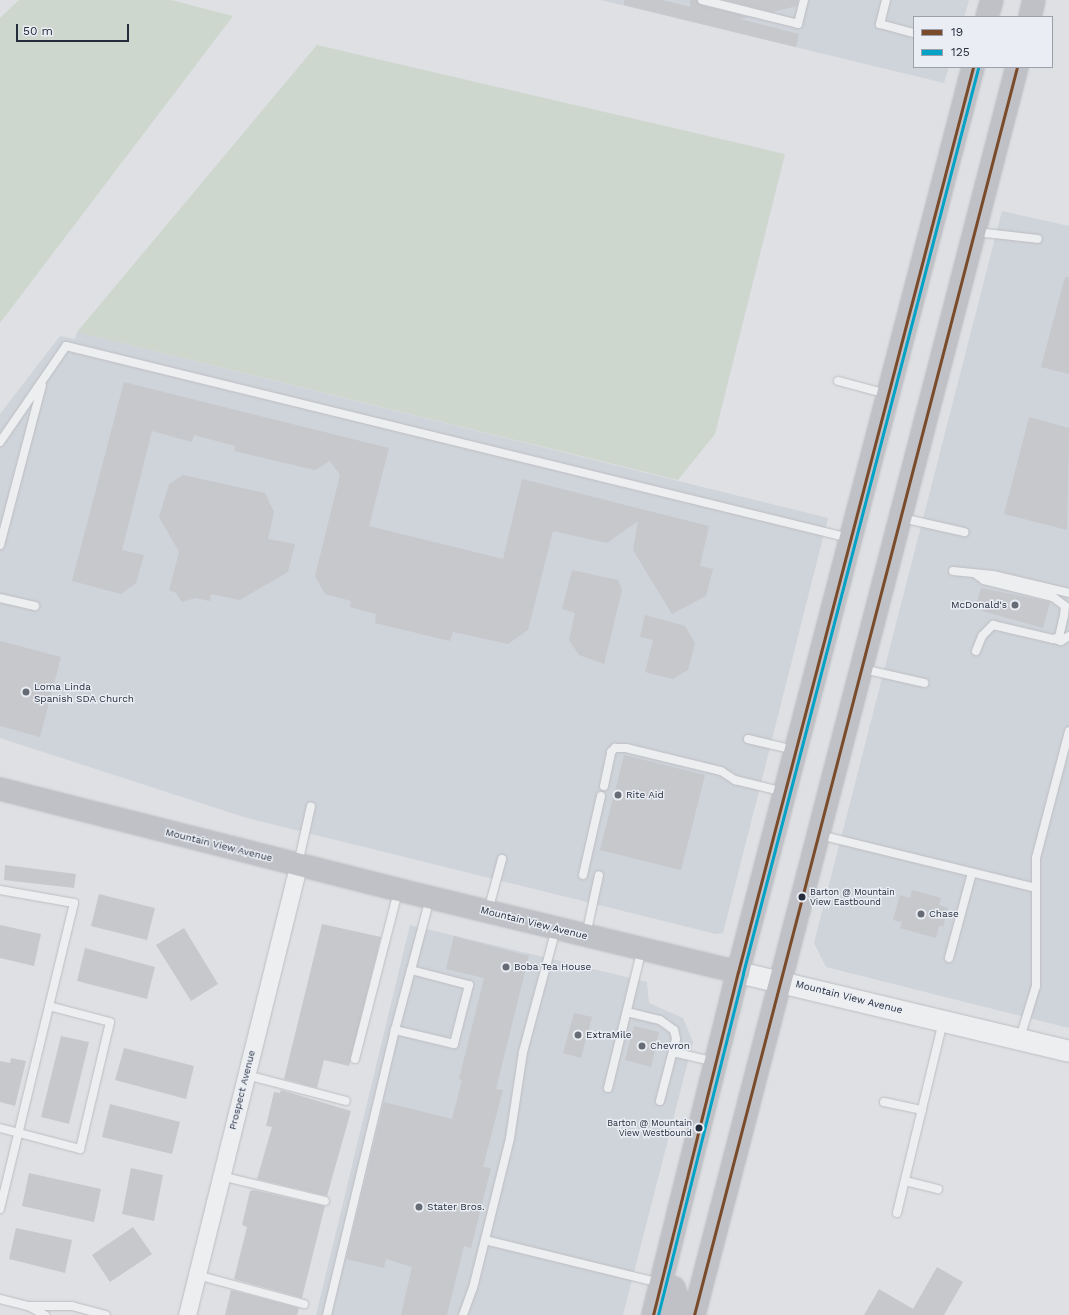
<!DOCTYPE html>
<style>
body{margin:0}
#map{position:relative;width:1069px;height:1315px;overflow:hidden;background:#dee0e3;font-family:"Work Sans",sans-serif}
div>[style]{position:absolute}
.built>*{inset:0;background:#cfd3da}
.green>*{inset:0;background:#ced7ce}
.building>*{inset:0;background:#c6c8cc}
.roads{filter:drop-shadow(0 0 1px #bcbec1) drop-shadow(0 0 1px #bcbec1)}
.service>*{height:8px;margin:-4px;padding:0 4px;transform-origin:4px;border-radius:4px;background:#edeef0}
.minor>*{height:17px;margin:-8.5px;padding:0 8.5px;transform-origin:8.5px;border-radius:8.5px;background:#edeef0}
.tertiary>*{height:21px;margin:-10.5px;padding:0 10.5px;transform-origin:10.5px;border-radius:10.5px;background:#edeef0}
.secondary>*{height:22px;margin:-11px;padding:0 11px;transform-origin:11px;border-radius:11px;background:#bfc1c6}
.bus-1>*{height:3px;margin:-1.5px;padding:0 1.5px;transform-origin:1.5px;border-radius:1.5px;background:#7a4b2a}
.bus-2>*{height:3px;margin:-1.5px;padding:0 1.5px;transform-origin:1.5px;border-radius:1.5px;background:#02a3c7}
.dots>*{width:11px;height:11px;translate:-50% -50%;box-sizing:border-box;border:2px solid #eaeef4;border-radius:50%}
span{translate:-50% -50%;white-space:nowrap;text-align:center;line-height:1.15;-webkit-text-stroke:3px #eaeef4;paint-order:stroke}
.bus-label{font-size:9px;color:#252c3c}
.left{translate:0 -50%;text-align:left}
.right{translate:-100% -50%;text-align:right}
.poi-label{font-size:10px;color:#252c3c}
.street-label{font-size:10px;color:#252c3c}
.legend{position:absolute;left:913px;top:16px;width:140px;height:52px;box-sizing:border-box;background:#eaeef4;border:1px solid #9ba0aa;margin:0;padding:5px 7px;list-style:none;font-size:12px;color:#252c3c}
.legend li{display:flex;align-items:center;gap:8px;height:20px}
.legend b{width:20px;border:1px solid #9ba0aa}
.scale{position:absolute;left:16px;top:24px;width:113px;height:18px;box-sizing:border-box;border:2px solid #252c3c;border-top:0;padding-left:5px;font-size:12px;line-height:14px;white-space:nowrap;color:#252c3c;-webkit-text-stroke:3px #eaeef4;paint-order:stroke}
</style>
<div id="map">
<div class="built">
<i style="clip-path:polygon(601px 0,969px 0,964px 17px,914px 17px,914px 67px,949px 67px,944px 83px)"></i>
<i style="clip-path:polygon(1002px 211px,1069px 226px,1069px 1028px,826px 967px,814px 943px)"></i>
<i style="clip-path:polygon(77px 332px,828px 518px,723px 933px,716px 934px,247px 818px,0 738px,0 414px,60px 336px,75px 339px)"></i>
<i style="clip-path:polygon(410px 925px,647px 982px,649px 1003px,683px 1018px,693px 1042px,623px 1315px,316px 1315px)"></i>
</div>
<div class="green">
<i style="clip-path:polygon(19px 0,171px 0,233px 16px,0 323px,0 18px)"></i>
<i style="clip-path:polygon(317px 45px,785px 154px,715px 434px,678px 480px,77px 332px)"></i>
</div>
<div class="building">
<i style="clip-path:polygon(624px 0,662px 0,690px 7px,690px 0,697px 0,701px 5px,748px 17px,740px 19px,799px 34px,796px 47px,624px 5px)"></i>
<i style="clip-path:polygon(725px 0,798px 0,797px 6px,772px 12px)"></i>
<i style="clip-path:polygon(1065px 277px,1069px 277px,1069px 374px,1041px 367px)"></i>
<i style="clip-path:polygon(124px 382px,389px 448px,369px 526px,503px 559px,522px 479px,709px 526px,700px 566px,713px 569px,706px 596px,672px 614px,633px 550px,638px 521px,607px 543px,553px 531px,528px 630px,508px 644px,453px 632px,450px 641px,375px 623px,376px 614px,350px 607px,351px 601px,325px 594px,315px 576px,340px 475px,330px 461px,315px 470px,234px 451px,235px 446px,194px 435px,192px 442px,152px 431px,122px 550px,144px 555px,136px 583px,121px 594px,72px 581px)"></i>
<i style="clip-path:polygon(1029px 417px,1069px 428px,1067px 530px,1004px 514px)"></i>
<i style="clip-path:polygon(183px 475px,265px 493px,274px 512px,268px 539px,295px 544px,288px 572px,240px 600px,211px 594px,210px 601px,195px 598px,182px 602px,176px 593px,169px 590px,179px 552px,159px 517px,169px 484px)"></i>
<i style="clip-path:polygon(572px 570px,618px 580px,622px 590px,604px 664px,579px 655px,569px 640px,575px 613px,562px 609px)"></i>
<i style="clip-path:polygon(981px 588px,1050px 602px,1043px 628px,975px 609px)"></i>
<i style="clip-path:polygon(645px 615px,685px 626px,695px 643px,688px 670px,673px 679px,645px 672px,653px 640px,640px 637px)"></i>
<i style="clip-path:polygon(0 641px,61px 657px,40px 737px,0 726px)"></i>
<i style="clip-path:polygon(624px 755px,705px 775px,681px 870px,600px 850px)"></i>
<i style="clip-path:polygon(5px 865px,76px 874px,74px 888px,4px 880px)"></i>
<i style="clip-path:polygon(912px 890px,941px 898px,939px 905px,948px 908px,943px 927px,939px 926px,936px 938px,900px 928px,902px 922px,893px 920px,900px 895px,910px 898px)"></i>
<i style="clip-path:polygon(99px 894px,155px 908px,147px 940px,91px 926px)"></i>
<i style="clip-path:polygon(322px 924px,381px 937px,349px 1066px,324px 1060px,317px 1088px,284px 1079px)"></i>
<i style="clip-path:polygon(0 925px,41px 934px,34px 966px,0 958px)"></i>
<i style="clip-path:polygon(184px 928px,218px 984px,191px 1001px,156px 945px)"></i>
<i style="clip-path:polygon(454px 936px,529px 956px,496px 1089px,503px 1090px,483px 1167px,491px 1168px,471px 1248px,464px 1246px,447px 1315px,401px 1315px,412px 1267px,386px 1259px,384px 1268px,346px 1259px,384px 1102px,452px 1119px,462px 1080px,459px 1079px,484px 978px,446px 969px)"></i>
<i style="clip-path:polygon(85px 948px,155px 967px,147px 999px,77px 981px)"></i>
<i style="clip-path:polygon(574px 1013px,592px 1017px,581px 1058px,563px 1053px)"></i>
<i style="clip-path:polygon(634px 1026px,659px 1032px,651px 1067px,625px 1060px)"></i>
<i style="clip-path:polygon(61px 1036px,89px 1042px,69px 1124px,41px 1117px)"></i>
<i style="clip-path:polygon(124px 1048px,194px 1066px,186px 1099px,115px 1080px)"></i>
<i style="clip-path:polygon(11px 1058px,26px 1061px,15px 1106px,0 1102px,0 1061px,10px 1063px)"></i>
<i style="clip-path:polygon(281px 1090px,351px 1111px,327px 1196px,257px 1179px,272px 1127px,266px 1126px,274px 1092px,280px 1093px)"></i>
<i style="clip-path:polygon(110px 1104px,180px 1122px,172px 1154px,102px 1137px)"></i>
<i style="clip-path:polygon(131px 1168px,163px 1175px,154px 1221px,122px 1214px)"></i>
<i style="clip-path:polygon(29px 1173px,101px 1189px,94px 1222px,22px 1206px)"></i>
<i style="clip-path:polygon(254px 1190px,325px 1206px,302px 1298px,234px 1279px,247px 1227px,242px 1225px,250px 1191px)"></i>
<i style="clip-path:polygon(133px 1227px,152px 1254px,110px 1282px,92px 1255px)"></i>
<i style="clip-path:polygon(16px 1228px,72px 1240px,65px 1273px,9px 1259px)"></i>
<i style="clip-path:polygon(937px 1267px,963px 1282px,944px 1315px,864px 1315px,879px 1289px,913px 1309px)"></i>
<i style="clip-path:polygon(231px 1290px,299px 1308px,297px 1315px,225px 1315px)"></i>
</div>
<div class="roads">
<div class="service">
<i style="left:702px;top:0;width:99px;rotate:14deg"></i>
<i style="left:798px;top:24px;width:25px;rotate:-76deg"></i>
<i style="left:886px;top:0;width:25px;rotate:104deg"></i>
<i style="left:880px;top:24px;width:35px;rotate:15deg"></i>
<i style="left:976px;top:232px;width:62px;rotate:6.4deg"></i>
<i style="left:838px;top:381px;width:51px;rotate:14.9deg"></i>
<i style="left:0;top:442px;width:116px;rotate:-55.5deg"></i>
<i style="left:66px;top:346px;width:806px;rotate:13.78deg"></i>
<i style="left:902px;top:518px;width:64px;rotate:12.7deg"></i>
<i style="left:0;top:545px;width:165px;rotate:-75.3deg"></i>
<i style="left:953px;top:571px;width:40px;rotate:5.7deg"></i>
<i style="left:993px;top:575px;width:78px;rotate:13.3deg"></i>
<i style="left:0;top:598px;width:36px;rotate:13deg"></i>
<i style="left:1054px;top:639px;width:7px;rotate:16deg"></i>
<i style="left:1061px;top:641px;width:9px;rotate:-32deg"></i>
<i style="left:976px;top:651px;width:16px;rotate:-68deg"></i>
<i style="left:982px;top:636px;width:16px;rotate:-45deg"></i>
<i style="left:993px;top:625px;width:62px;rotate:13.1deg"></i>
<i style="left:1053px;top:639px;width:6px;rotate:-18deg"></i>
<i style="left:1059px;top:637px;width:23px;rotate:-77deg"></i>
<i style="left:1064px;top:615px;width:9px;rotate:-84deg"></i>
<i style="left:1065px;top:606px;width:15px;rotate:-143deg"></i>
<i style="left:1053px;top:597px;width:71px;rotate:-166.2deg"></i>
<i style="left:984px;top:580px;width:9px;rotate:-144deg"></i>
<i style="left:863px;top:669px;width:63px;rotate:12.9deg"></i>
<i style="left:748px;top:739px;width:47px;rotate:13.4deg"></i>
<i style="left:604px;top:786px;width:35px;rotate:-78deg"></i>
<i style="left:611px;top:752px;width:6px;rotate:-45deg"></i>
<i style="left:615px;top:748px;width:11px"></i>
<i style="left:626px;top:748px;width:98px;rotate:13.6deg"></i>
<i style="left:721px;top:771px;width:17px;rotate:33deg"></i>
<i style="left:735px;top:780px;width:50px;rotate:13.8deg"></i>
<i style="left:820px;top:835px;width:221px;rotate:13.8deg"></i>
<i style="left:298px;top:864px;width:59px;rotate:-77.4deg"></i>
<i style="left:583px;top:875px;width:81px;rotate:-77.2deg"></i>
<i style="left:0;top:890px;width:75px;rotate:10deg"></i>
<i style="left:74px;top:903px;width:315px;rotate:103.6deg"></i>
<i style="left:488px;top:911px;width:54px;rotate:-74.9deg"></i>
<i style="left:586px;top:935px;width:61px;rotate:-77.8deg"></i>
<i style="left:949px;top:958px;width:88px;rotate:-74.9deg"></i>
<i style="left:411px;top:970px;width:60px;rotate:14.5deg"></i>
<i style="left:469px;top:985px;width:61px;rotate:104.3deg"></i>
<i style="left:454px;top:1044px;width:61px;rotate:-166.7deg"></i>
<i style="left:395px;top:1030px;width:62px;rotate:-75.1deg"></i>
<i style="left:411px;top:970px;width:74px;rotate:-75.2deg"></i>
<i style="left:627px;top:1012px;width:34px;rotate:14deg"></i>
<i style="left:660px;top:1020px;width:17px;rotate:36deg"></i>
<i style="left:674px;top:1030px;width:9px;rotate:77deg"></i>
<i style="left:676px;top:1039px;width:64px;rotate:104.5deg"></i>
<i style="left:1020px;top:1038px;width:54px;rotate:-72.9deg"></i>
<i style="left:1036px;top:986px;width:128px;rotate:-90deg"></i>
<i style="left:1036px;top:858px;width:131px;rotate:-75.4deg"></i>
<i style="left:673px;top:1052px;width:43px;rotate:13.4deg"></i>
<i style="left:355px;top:1059px;width:173px;rotate:-75.6deg"></i>
<i style="left:246px;top:1075px;width:103px;rotate:14.6deg"></i>
<i style="left:608px;top:1088px;width:143px;rotate:-76.3deg"></i>
<i style="left:884px;top:1102px;width:39px;rotate:12deg"></i>
<i style="left:0;top:1128px;width:83px;rotate:14.7deg"></i>
<i style="left:80px;top:1149px;width:130px;rotate:-76.7deg"></i>
<i style="left:110px;top:1022px;width:63px;rotate:-165.3deg"></i>
<i style="left:221px;top:1176px;width:107px;rotate:13.5deg"></i>
<i style="left:905px;top:1181px;width:34px;rotate:14deg"></i>
<i style="left:897px;top:1213px;width:197px;rotate:-76.5deg"></i>
<i style="left:485px;top:1240px;width:180px;rotate:13.8deg"></i>
<i style="left:197px;top:1275px;width:111px;rotate:15.2deg"></i>
<i style="left:0;top:1299px;width:29px;rotate:14deg"></i>
<i style="left:28px;top:1306px;width:44px"></i>
<i style="left:72px;top:1306px;width:35px;rotate:15deg"></i>
<i style="left:30px;top:1307px;width:17px;rotate:28deg"></i>
<i style="left:327px;top:1315px;width:293px;rotate:-76.6deg"></i>
<i style="left:463px;top:1315px;width:29px;rotate:-70deg"></i>
<i style="left:473px;top:1288px;width:154px;rotate:-76.1deg"></i>
<i style="left:510px;top:1138px;width:87px;rotate:-81.4deg"></i>
<i style="left:523px;top:1052px;width:127px;rotate:-75deg"></i>
</div>
<div class="minor">
<i style="left:187px;top:1315px;width:463px;rotate:-76.1deg"></i>
</div>
<div class="tertiary">
<i style="left:738px;top:972px;width:340px;rotate:13.4deg"></i>
</div>
<div class="secondary">
<i style="left:987px;top:17px;width:18px;rotate:-74deg"></i>
<i style="left:1030px;top:17px;width:17px;rotate:-77deg"></i>
<i style="left:0;top:789px;width:407px;rotate:14.2deg"></i>
<i style="left:395px;top:889px;width:353px;rotate:13.6deg"></i>
<i style="left:661px;top:1283px;width:14px;rotate:21deg"></i>
<i style="left:674px;top:1288px;width:14px;rotate:73deg"></i>
<i style="left:678px;top:1301px;width:14px;rotate:102deg"></i>
<i style="left:653px;top:1315px;width:353px;rotate:-76.1deg"></i>
<i style="left:738px;top:972px;width:935px;rotate:-75.44deg"></i>
<i style="left:694px;top:1315px;width:1289px;rotate:-75.49deg"></i>
</div>
</div>
<div class="bus-1">
<i style="left:653px;top:1315px;width:353px;rotate:-76.1deg"></i>
<i style="left:738px;top:972px;width:935px;rotate:-75.44deg"></i>
<i style="left:694px;top:1315px;width:1289px;rotate:-75.49deg"></i>
</div>
<div class="bus-2">
<i style="left:658px;top:1315px;width:352px;rotate:-76deg"></i>
<i style="left:743px;top:973px;width:935px;rotate:-75.44deg"></i>
</div>
<div class="dots">
<i style="left:1015px;top:605px;background:#666b76"></i>
<i style="left:26px;top:692px;background:#666b76"></i>
<i style="left:618px;top:795px;background:#666b76"></i>
<i style="left:802px;top:897px;background:#252c3c"></i>
<i style="left:921px;top:914px;background:#666b76"></i>
<i style="left:506px;top:967px;background:#666b76"></i>
<i style="left:578px;top:1035px;background:#666b76"></i>
<i style="left:642px;top:1046px;background:#666b76"></i>
<i style="left:699px;top:1128px;background:#252c3c"></i>
<i style="left:419px;top:1207px;background:#666b76"></i>
</div>
<div class="bus-label">
<span class="left" style="left:810px;top:897px">Barton @ Mountain<br>View Eastbound</span>
<span class="right" style="left:692px;top:1128px">Barton @ Mountain<br>View Westbound</span>
</div>
<div class="poi-label">
<span class="right" style="left:1007px;top:605px">McDonald's</span>
<span class="left" style="left:34px;top:692px">Loma Linda<br>Spanish SDA Church</span>
<span class="left" style="left:626px;top:795px">Rite Aid</span>
<span class="left" style="left:929px;top:914px">Chase</span>
<span class="left" style="left:514px;top:967px">Boba Tea House</span>
<span class="left" style="left:586px;top:1035px">ExtraMile</span>
<span class="left" style="left:650px;top:1046px">Chevron</span>
<span class="left" style="left:427px;top:1207px">Stater Bros.</span>
</div>
<div class="street-label">
<span style="left:219px;top:845px;rotate:14deg">Mountain View Avenue</span>
<span style="left:534px;top:923px;rotate:14deg">Mountain View Avenue</span>
<span style="left:849px;top:997px;rotate:14deg">Mountain View Avenue</span>
<span style="left:242px;top:1090px;rotate:-76deg">Prospect Avenue</span>
</div>
<ul class="legend">
<li><b style="height:5px;background:#7a4b2a"></b>19</li>
<li><b style="height:5px;background:#02a3c7"></b>125</li>
</ul>
<div class="scale">50 m</div>
</div>
